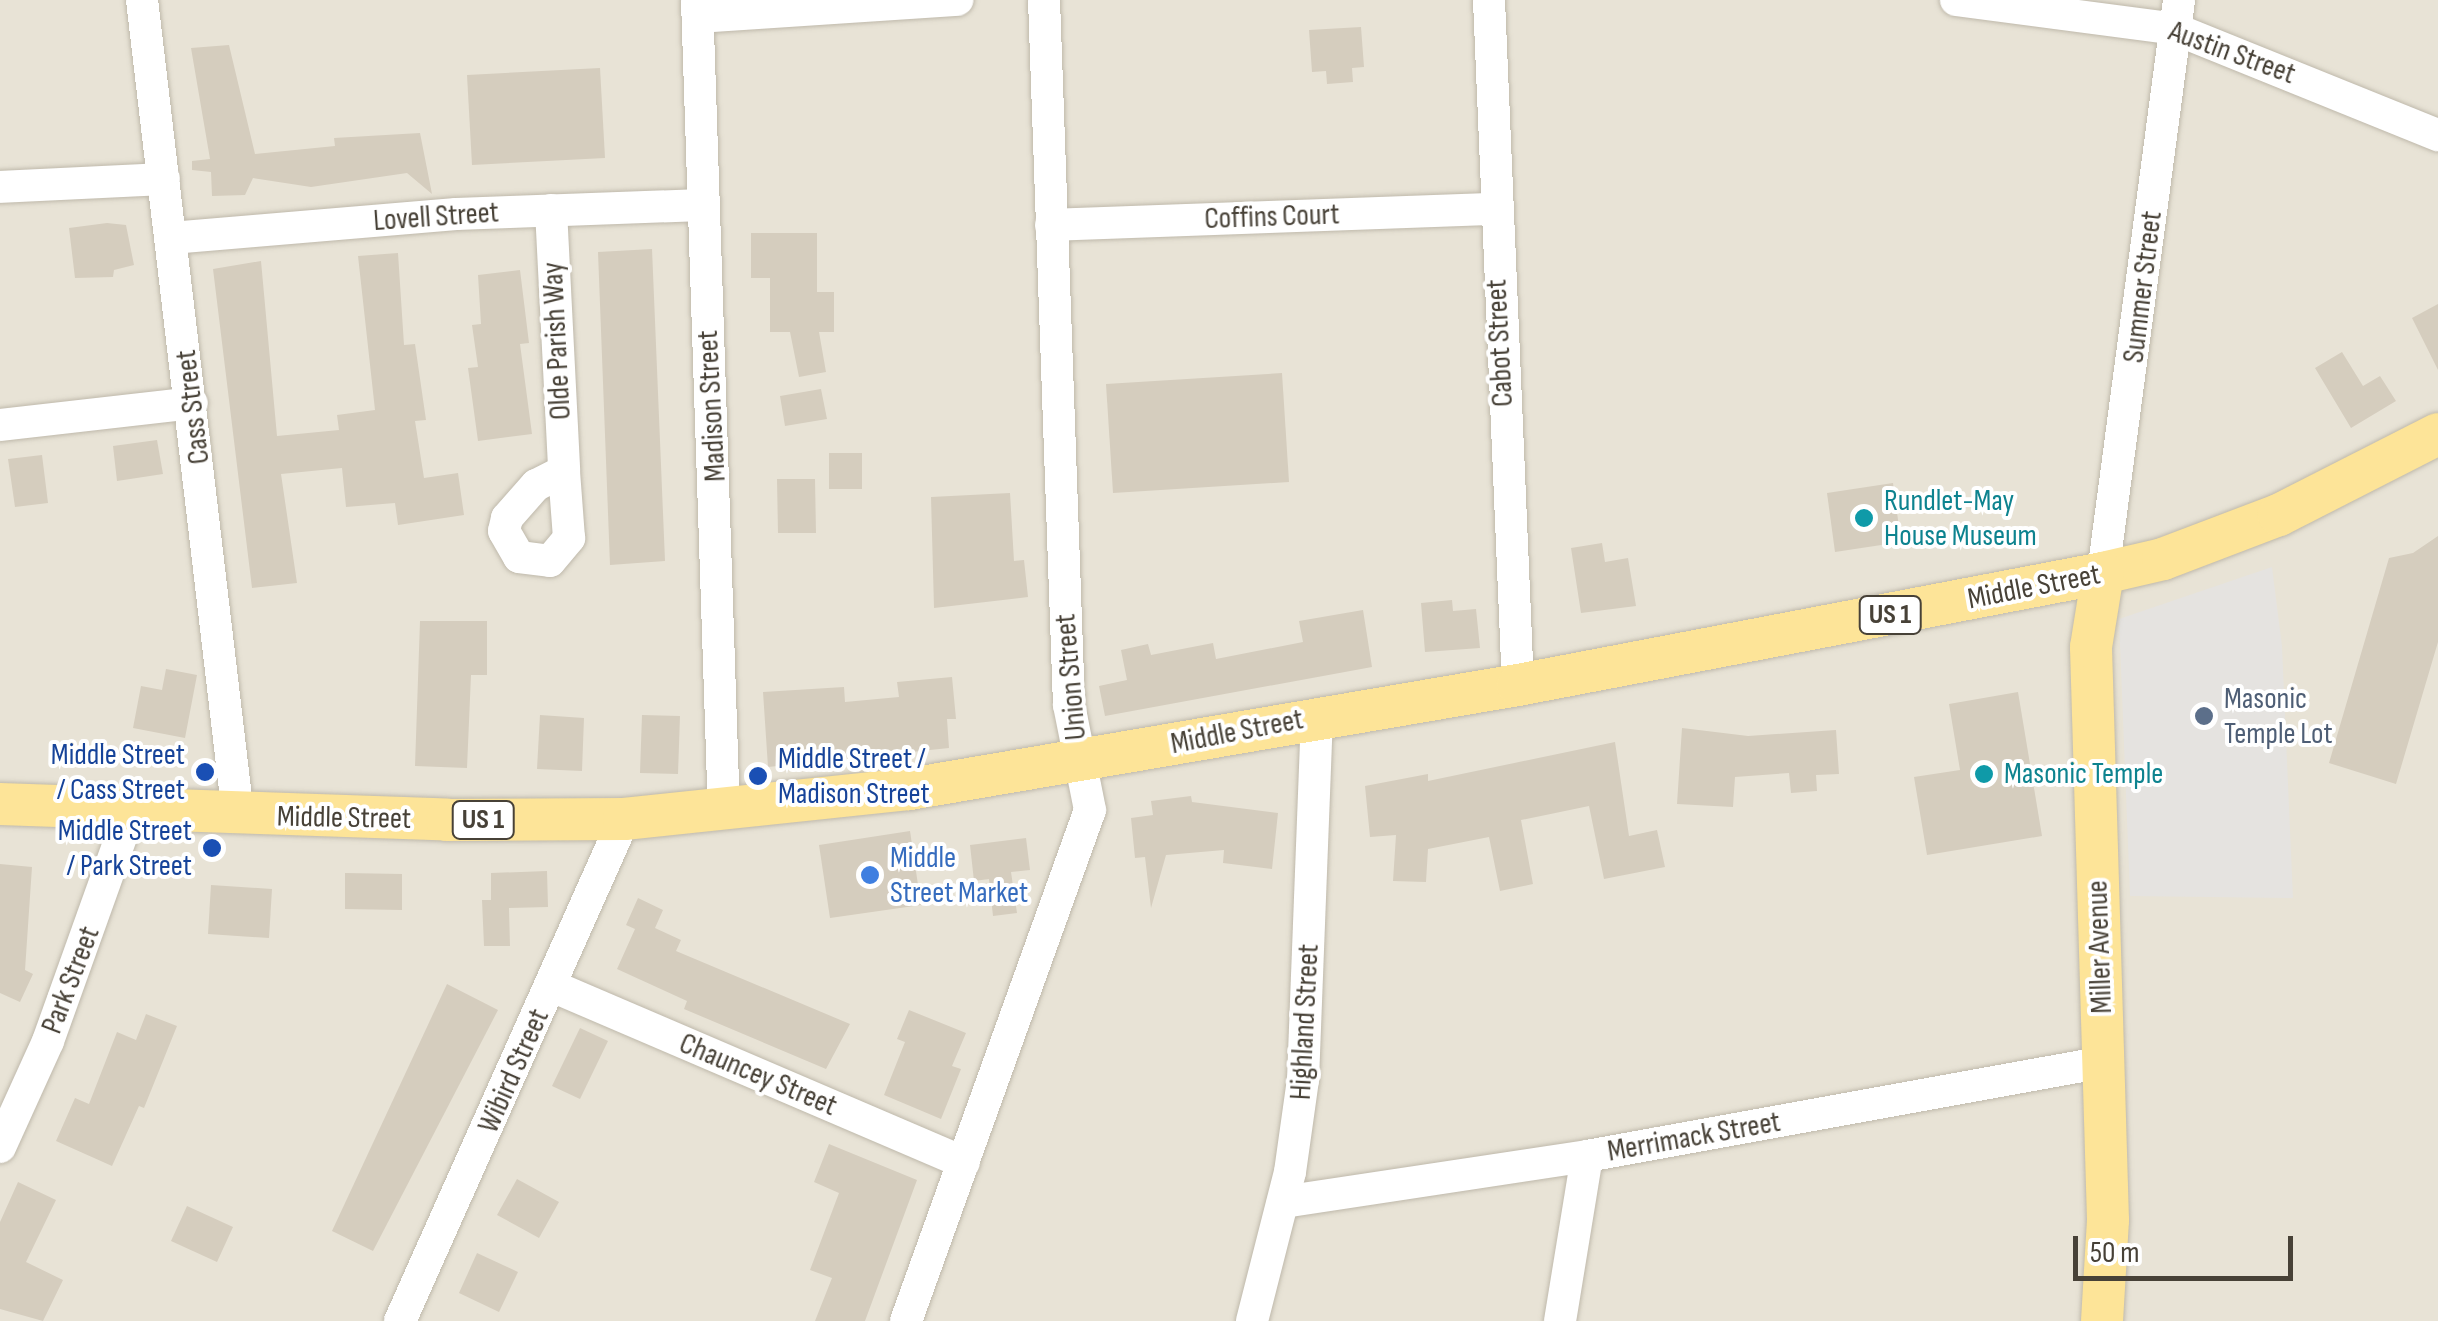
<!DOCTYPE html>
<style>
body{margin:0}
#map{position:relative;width:2438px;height:1321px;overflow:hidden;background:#f4f1e8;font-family:"Sofia Sans Condensed",sans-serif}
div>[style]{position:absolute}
.residential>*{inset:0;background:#e8e3d6}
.parking>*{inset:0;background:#e5e3e0}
.building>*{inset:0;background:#d5cdbe}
.roads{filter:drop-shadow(0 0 2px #bfb9ab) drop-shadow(0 0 2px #bfb9ab)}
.minor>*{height:32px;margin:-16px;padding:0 16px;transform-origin:16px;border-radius:16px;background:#fff}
.major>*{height:42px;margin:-21px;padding:0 21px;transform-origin:21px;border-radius:21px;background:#fde498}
.dots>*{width:28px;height:28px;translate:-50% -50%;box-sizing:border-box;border:5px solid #fff;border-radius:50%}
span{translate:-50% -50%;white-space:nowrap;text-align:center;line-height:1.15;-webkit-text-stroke:8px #fff;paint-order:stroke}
.shield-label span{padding:2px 8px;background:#fff;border:2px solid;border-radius:8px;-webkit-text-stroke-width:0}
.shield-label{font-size:28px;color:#474137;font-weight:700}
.street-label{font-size:30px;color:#474137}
.culture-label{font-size:30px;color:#0d838f}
.left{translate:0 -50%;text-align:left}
.service-label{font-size:30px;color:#4e5e75}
.transit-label{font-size:30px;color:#164399}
.right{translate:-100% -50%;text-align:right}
.shop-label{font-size:30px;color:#366cbe}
.scale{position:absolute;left:2073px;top:1236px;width:220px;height:45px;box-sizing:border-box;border:5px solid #474137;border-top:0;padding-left:12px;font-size:30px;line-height:35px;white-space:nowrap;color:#474137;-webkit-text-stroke:8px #fff;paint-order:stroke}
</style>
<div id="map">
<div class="residential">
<i style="clip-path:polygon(0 0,2438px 0,2438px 1321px,0 1321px)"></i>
</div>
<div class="parking">
<i style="clip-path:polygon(2272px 567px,2282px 646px,2293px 898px,2130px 896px,2119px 619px)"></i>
</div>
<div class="building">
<i style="clip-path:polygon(1361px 27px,1364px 67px,1352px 68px,1353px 82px,1327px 84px,1326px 71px,1312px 72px,1309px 30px)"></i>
<i style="clip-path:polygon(229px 45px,255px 154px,335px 146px,334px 138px,420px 133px,432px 194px,407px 173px,311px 187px,253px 178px,245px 195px,212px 196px,211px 172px,192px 170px,192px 161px,210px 159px,191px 48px)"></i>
<i style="clip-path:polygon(600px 68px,605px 158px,472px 165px,467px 75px)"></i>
<i style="clip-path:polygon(107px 223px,126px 225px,134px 265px,114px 270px,113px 277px,75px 278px,69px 228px)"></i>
<i style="clip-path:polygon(751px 233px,817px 233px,817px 292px,834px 292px,834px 332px,819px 332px,826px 372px,799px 377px,790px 332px,770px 332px,770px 278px,751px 278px)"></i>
<i style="clip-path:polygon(652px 249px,665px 561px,610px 565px,598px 252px)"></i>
<i style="clip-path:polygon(398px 253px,404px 345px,415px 344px,426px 420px,415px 421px,424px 478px,458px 473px,464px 515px,398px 525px,395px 503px,346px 507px,342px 468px,281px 474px,297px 583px,252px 588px,213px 269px,261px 261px,277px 436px,339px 430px,337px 415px,375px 410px,358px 256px)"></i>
<i style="clip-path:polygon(520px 270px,529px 343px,520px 344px,532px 434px,478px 441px,468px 368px,478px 367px,472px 325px,481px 324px,478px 275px)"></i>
<i style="clip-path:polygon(2438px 304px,2438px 370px,2412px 318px)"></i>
<i style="clip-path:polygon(2342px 352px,2363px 386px,2380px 376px,2396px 401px,2351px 428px,2315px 368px)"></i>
<i style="clip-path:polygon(1282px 373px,1289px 482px,1113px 493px,1106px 384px)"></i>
<i style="clip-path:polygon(821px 389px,827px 419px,785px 426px,780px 396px)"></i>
<i style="clip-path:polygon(157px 440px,163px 474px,117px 481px,113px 446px)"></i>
<i style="clip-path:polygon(829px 453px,862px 453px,862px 489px,829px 489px)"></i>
<i style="clip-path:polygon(42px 455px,48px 503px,15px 507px,8px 459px)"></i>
<i style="clip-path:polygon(777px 479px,815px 479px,816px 533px,778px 533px)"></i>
<i style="clip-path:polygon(1893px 483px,1901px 542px,1835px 552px,1827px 493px)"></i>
<i style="clip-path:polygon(1010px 493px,1014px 561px,1024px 560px,1028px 597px,934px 608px,931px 497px)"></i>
<i style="clip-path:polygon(2438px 536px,2438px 642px,2396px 784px,2329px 763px,2389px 558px,2413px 553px)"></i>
<i style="clip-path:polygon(1602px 543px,1605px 562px,1628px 558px,1636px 606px,1581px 613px,1571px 548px)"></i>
<i style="clip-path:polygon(1452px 600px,1453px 611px,1476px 609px,1480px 648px,1425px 652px,1421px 603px)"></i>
<i style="clip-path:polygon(1363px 610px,1372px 667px,1105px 716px,1099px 686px,1127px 680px,1121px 650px,1148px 644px,1151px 655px,1213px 643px,1216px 659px,1303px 642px,1299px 621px)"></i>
<i style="clip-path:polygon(420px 621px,487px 621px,487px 675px,471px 675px,467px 768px,415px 766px)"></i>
<i style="clip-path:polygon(166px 669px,197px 675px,185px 738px,133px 728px,141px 686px,162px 690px)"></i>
<i style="clip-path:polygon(952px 677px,956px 719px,947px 719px,949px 748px,768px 767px,763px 692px,844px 687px,845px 702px,899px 697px,897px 682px)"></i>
<i style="clip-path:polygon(2018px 692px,2042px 836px,1927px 855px,1914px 777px,1960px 770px,1949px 704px)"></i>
<i style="clip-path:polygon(540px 715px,584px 718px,582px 771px,537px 769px)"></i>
<i style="clip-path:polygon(642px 715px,680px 716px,678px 774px,640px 773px)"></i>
<i style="clip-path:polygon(1682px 728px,1748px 736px,1836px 730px,1839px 774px,1816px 775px,1817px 791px,1791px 793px,1789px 773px,1735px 777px,1733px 807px,1677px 804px)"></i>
<i style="clip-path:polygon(1615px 742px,1629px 836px,1657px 830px,1665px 867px,1604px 879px,1589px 806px,1521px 820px,1533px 884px,1500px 891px,1489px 837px,1428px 849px,1426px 882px,1393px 881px,1396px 835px,1370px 837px,1365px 786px,1428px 774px,1428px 781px)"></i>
<i style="clip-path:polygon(1191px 796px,1192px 802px,1278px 813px,1272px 869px,1223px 863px,1224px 850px,1166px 855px,1151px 908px,1145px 857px,1135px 858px,1131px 818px,1153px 815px,1151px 801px)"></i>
<i style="clip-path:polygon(910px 831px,921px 905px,830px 918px,819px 845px)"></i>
<i style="clip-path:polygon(1026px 838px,1030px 870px,1011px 872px,1017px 913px,993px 916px,989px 879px,974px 881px,970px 845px)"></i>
<i style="clip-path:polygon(0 864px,32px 867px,25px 970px,33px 974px,20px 1002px,0 993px)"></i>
<i style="clip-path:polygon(547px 871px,548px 907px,509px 908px,510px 946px,484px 946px,482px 900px,491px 900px,491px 873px)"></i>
<i style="clip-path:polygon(345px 873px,402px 874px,402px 910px,345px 909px)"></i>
<i style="clip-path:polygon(211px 885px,272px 889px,269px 938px,208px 934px)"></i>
<i style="clip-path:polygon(638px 898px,663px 910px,655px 928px,681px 940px,676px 951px,850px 1024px,826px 1069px,684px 1009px,687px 1001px,617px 969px,635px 929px,626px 925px)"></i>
<i style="clip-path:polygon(447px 984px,498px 1010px,373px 1251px,332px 1231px)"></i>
<i style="clip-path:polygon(909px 1010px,966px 1033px,952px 1066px,961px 1069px,941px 1119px,884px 1095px,905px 1042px,897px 1039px)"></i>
<i style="clip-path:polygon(146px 1014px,177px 1026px,144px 1108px,139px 1106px,112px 1166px,56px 1141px,75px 1098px,89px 1104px,117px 1032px,136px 1040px)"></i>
<i style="clip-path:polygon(580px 1028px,608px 1041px,580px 1099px,552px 1086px)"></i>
<i style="clip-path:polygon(829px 1144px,917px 1180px,865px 1321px,815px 1321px,832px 1278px,810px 1270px,839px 1193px,814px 1182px)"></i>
<i style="clip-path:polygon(517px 1179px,559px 1202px,539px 1238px,497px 1215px)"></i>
<i style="clip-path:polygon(18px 1182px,56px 1200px,26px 1262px,63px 1280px,43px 1321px,0 1309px,0 1222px)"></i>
<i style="clip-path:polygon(187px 1206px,233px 1227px,217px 1262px,171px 1241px)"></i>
<i style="clip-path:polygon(477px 1253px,518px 1272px,499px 1312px,459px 1293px)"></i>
</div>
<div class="roads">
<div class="minor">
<i style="left:142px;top:0;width:821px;rotate:83.28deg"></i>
<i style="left:697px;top:0;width:812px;rotate:88.1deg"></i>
<i style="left:1489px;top:0;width:686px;rotate:87.58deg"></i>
<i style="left:1956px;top:0;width:221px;rotate:7.5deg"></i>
<i style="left:2175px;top:29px;width:284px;rotate:22deg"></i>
<i style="left:698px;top:17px;width:260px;rotate:-3.8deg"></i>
<i style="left:0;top:187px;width:164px;rotate:-2.8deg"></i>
<i style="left:551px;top:210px;width:261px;rotate:87.1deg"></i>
<i style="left:564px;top:471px;width:31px;rotate:153deg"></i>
<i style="left:536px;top:485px;width:44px;rotate:131.3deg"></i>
<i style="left:507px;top:518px;width:13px;rotate:103deg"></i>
<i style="left:504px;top:531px;width:30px;rotate:60deg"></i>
<i style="left:519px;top:557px;width:31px;rotate:7deg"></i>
<i style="left:550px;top:561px;width:30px;rotate:-50deg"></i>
<i style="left:569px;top:538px;width:67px;rotate:-94.3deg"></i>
<i style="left:1051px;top:225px;width:443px;rotate:-2.1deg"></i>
<i style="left:171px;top:238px;width:286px;rotate:-4.8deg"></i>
<i style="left:456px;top:214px;width:246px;rotate:-2.1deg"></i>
<i style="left:0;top:425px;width:193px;rotate:-6.5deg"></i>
<i style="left:2103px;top:573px;width:578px;rotate:-82.44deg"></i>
<i style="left:552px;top:986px;width:448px;rotate:23.2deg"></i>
<i style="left:0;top:1147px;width:116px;rotate:-65.6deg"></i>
<i style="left:48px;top:1041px;width:246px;rotate:-70.3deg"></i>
<i style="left:1283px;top:1202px;width:307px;rotate:-8.6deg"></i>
<i style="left:1587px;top:1156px;width:525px;rotate:-10.3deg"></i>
<i style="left:400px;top:1321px;width:550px;rotate:-65.95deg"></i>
<i style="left:906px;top:1321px;width:543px;rotate:-70.2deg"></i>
<i style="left:1090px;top:810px;width:107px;rotate:-101.3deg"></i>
<i style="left:1069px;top:705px;width:705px;rotate:-92.03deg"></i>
<i style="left:1252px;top:1321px;width:154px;rotate:-75.7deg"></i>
<i style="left:1290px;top:1172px;width:93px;rotate:-82deg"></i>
<i style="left:1303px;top:1080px;width:363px;rotate:-87.8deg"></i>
<i style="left:1560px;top:1321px;width:167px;rotate:-80.7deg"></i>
</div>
<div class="major">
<i style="left:0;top:804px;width:447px;rotate:2deg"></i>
<i style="left:447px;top:820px;width:177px;rotate:-0.3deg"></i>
<i style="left:624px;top:819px;width:288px;rotate:-6deg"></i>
<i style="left:910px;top:789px;width:617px;rotate:-9.71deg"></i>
<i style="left:1518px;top:685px;width:596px;rotate:-10.84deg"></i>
<i style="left:2103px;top:573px;width:62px;rotate:-13.1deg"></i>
<i style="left:2163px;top:559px;width:124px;rotate:-20.8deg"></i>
<i style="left:2279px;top:515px;width:178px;rotate:-27deg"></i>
<i style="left:2102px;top:1321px;width:101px;rotate:-86.6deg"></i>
<i style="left:2108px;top:1220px;width:573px;rotate:-91.7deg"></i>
<i style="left:2091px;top:647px;width:75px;rotate:-80.8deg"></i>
</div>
</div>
<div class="dots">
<i style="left:1864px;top:518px;background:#0f9aa8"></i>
<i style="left:2204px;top:716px;background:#5c6f8a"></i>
<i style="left:205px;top:772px;background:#1a4fb4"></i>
<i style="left:1984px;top:774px;background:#0f9aa8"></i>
<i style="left:758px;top:776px;background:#1a4fb4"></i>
<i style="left:212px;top:848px;background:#1a4fb4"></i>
<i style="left:870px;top:875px;background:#3f7fe0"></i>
</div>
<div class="shield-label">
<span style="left:1890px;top:615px">US 1</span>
<span style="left:483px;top:820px">US 1</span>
</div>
<div class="street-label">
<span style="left:2232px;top:53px;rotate:20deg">Austin Street</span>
<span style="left:436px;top:217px;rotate:-4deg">Lovell Street</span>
<span style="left:1272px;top:217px;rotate:-2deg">Coffins Court</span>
<span style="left:2143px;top:287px;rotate:-83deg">Summer Street</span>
<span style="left:557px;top:341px;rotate:-93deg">Olde Parish Way</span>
<span style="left:1500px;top:343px;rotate:-93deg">Cabot Street</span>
<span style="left:712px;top:406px;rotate:-93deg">Madison Street</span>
<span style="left:193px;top:407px;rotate:-97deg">Cass Street</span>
<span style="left:2034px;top:587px;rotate:-11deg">Middle Street</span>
<span style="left:1071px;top:677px;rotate:-95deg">Union Street</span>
<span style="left:1237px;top:732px;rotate:-11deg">Middle Street</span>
<span style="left:344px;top:818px;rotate:1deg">Middle Street</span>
<span style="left:2100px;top:947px;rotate:-92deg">Miller Avenue</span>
<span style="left:71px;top:980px;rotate:-69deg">Park Street</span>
<span style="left:1305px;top:1022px;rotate:-87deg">Highland Street</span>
<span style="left:514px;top:1071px;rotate:-66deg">Wibird Street</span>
<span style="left:758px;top:1075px;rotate:23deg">Chauncey Street</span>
<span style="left:1694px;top:1137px;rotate:-10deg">Merrimack Street</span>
</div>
<div class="culture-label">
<span class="left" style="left:1884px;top:518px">Rundlet-May<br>House Museum</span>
<span class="left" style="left:2004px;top:774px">Masonic Temple</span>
</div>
<div class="service-label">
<span class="left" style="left:2224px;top:716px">Masonic<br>Temple Lot</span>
</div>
<div class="transit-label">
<span class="right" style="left:185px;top:772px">Middle Street<br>/ Cass Street</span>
<span class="left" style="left:778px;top:776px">Middle Street /<br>Madison Street</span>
<span class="right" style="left:192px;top:848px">Middle Street<br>/ Park Street</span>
</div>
<div class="shop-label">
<span class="left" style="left:890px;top:875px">Middle<br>Street Market</span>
</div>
<div class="scale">50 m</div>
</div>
